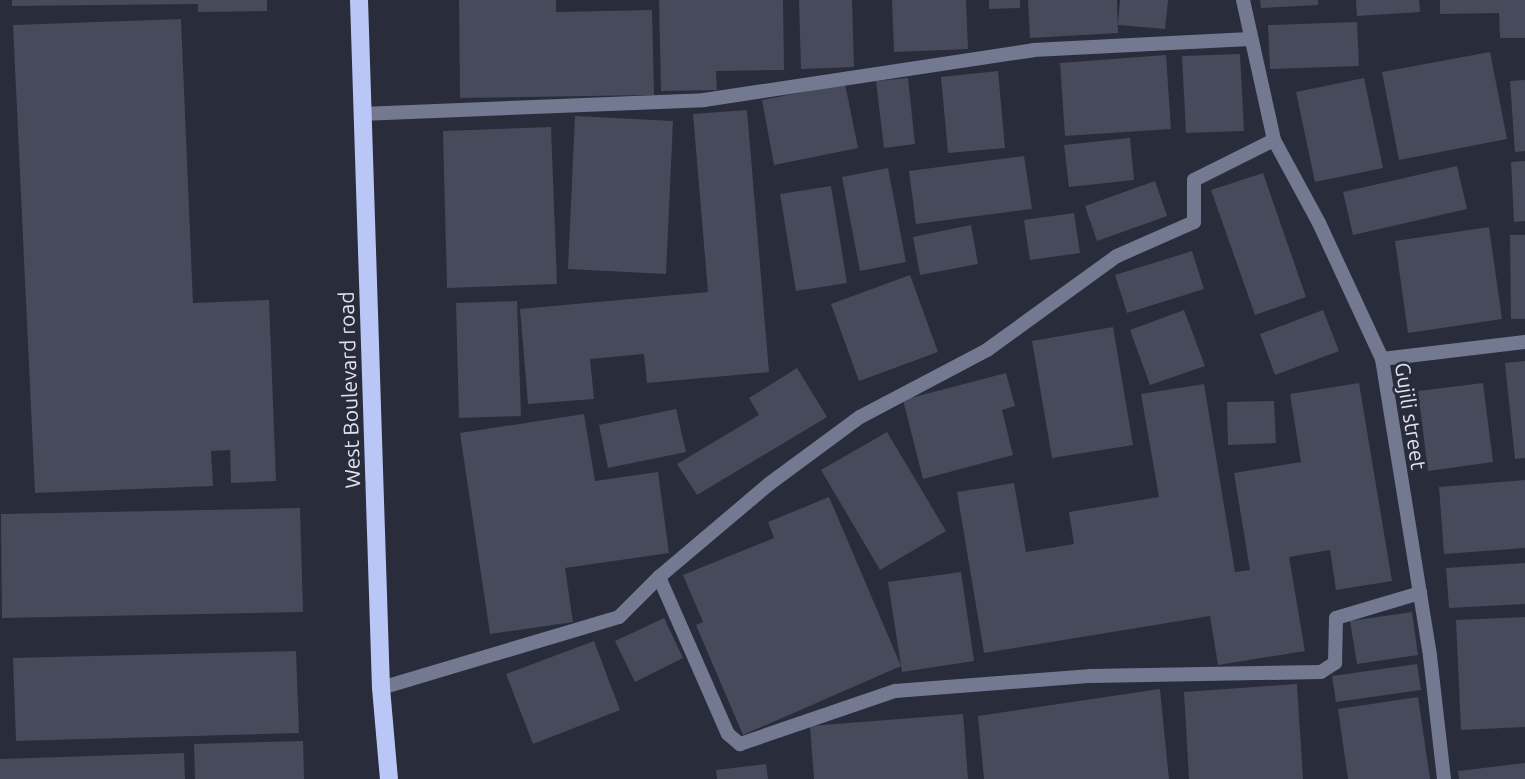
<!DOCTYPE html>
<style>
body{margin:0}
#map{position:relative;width:1525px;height:779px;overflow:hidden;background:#282c3b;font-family:Ubuntu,sans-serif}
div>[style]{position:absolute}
.building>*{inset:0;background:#464a5b}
.street>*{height:14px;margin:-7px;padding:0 7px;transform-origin:7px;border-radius:7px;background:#737990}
.primary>*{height:18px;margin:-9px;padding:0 9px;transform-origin:9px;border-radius:9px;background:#b9c6f6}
span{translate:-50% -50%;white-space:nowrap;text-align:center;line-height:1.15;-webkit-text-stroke:5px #282c3b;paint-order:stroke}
.street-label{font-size:21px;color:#e0e3ed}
</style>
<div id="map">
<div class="building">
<i style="clip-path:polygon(12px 0,267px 0,267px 11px,198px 12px,198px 4px,12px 6px)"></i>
<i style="clip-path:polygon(459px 0,556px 0,556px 12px,652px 10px,654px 95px,460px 98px)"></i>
<i style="clip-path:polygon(659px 0,783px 0,784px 70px,716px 71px,717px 90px,661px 91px)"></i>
<i style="clip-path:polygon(799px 0,852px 0,854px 67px,801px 69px)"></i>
<i style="clip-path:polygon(892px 0,966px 0,968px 49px,894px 52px)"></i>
<i style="clip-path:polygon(989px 0,1020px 0,1020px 8px,989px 9px)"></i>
<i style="clip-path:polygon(1028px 0,1117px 0,1118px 33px,1030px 38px)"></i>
<i style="clip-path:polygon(1120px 0,1168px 0,1165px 29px,1118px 25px)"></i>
<i style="clip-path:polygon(1260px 0,1318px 0,1318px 5px,1261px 8px)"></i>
<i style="clip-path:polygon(1356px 0,1419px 0,1420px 12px,1357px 16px)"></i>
<i style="clip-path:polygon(1440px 0,1525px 0,1525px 38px,1500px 38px,1499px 13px,1440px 14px)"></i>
<i style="clip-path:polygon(181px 19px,193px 303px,269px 300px,276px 481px,231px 483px,230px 450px,211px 451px,213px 486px,35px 493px,13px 25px)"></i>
<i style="clip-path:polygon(1357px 22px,1359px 66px,1270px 69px,1268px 25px)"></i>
<i style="clip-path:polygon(1490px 52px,1507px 139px,1399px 160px,1382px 72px)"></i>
<i style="clip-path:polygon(1240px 54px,1244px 131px,1186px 133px,1182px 56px)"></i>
<i style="clip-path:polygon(1166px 55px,1171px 129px,1065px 136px,1060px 63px)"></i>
<i style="clip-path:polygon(998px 71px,1005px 148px,948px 153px,941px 77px)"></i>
<i style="clip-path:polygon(908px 78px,915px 144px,884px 148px,876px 81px)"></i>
<i style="clip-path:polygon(1364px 78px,1383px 168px,1315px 182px,1296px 92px)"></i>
<i style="clip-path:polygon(1525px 80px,1525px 151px,1515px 152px,1510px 81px)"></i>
<i style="clip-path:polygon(845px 84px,858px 148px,774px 165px,762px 100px)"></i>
<i style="clip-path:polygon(747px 110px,769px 372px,647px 383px,644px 354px,590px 359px,594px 399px,528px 404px,520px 309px,708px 292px,693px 114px)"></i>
<i style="clip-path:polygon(575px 116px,673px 121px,666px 274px,568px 269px)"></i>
<i style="clip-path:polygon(551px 127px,557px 284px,447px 288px,443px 131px)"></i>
<i style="clip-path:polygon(1130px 138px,1134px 180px,1069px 187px,1064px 145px)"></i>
<i style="clip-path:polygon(1024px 156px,1032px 209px,916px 224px,909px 171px)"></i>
<i style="clip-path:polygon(1525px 161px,1525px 221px,1514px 222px,1511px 162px)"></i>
<i style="clip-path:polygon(1457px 166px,1467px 209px,1353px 235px,1343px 192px)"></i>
<i style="clip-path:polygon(888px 168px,906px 262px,860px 271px,842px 177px)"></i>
<i style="clip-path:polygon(1263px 173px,1306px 297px,1255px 315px,1211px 190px)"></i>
<i style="clip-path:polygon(1155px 181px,1167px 216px,1097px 241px,1085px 206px)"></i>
<i style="clip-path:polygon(831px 186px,847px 283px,796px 291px,780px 194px)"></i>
<i style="clip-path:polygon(1074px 213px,1080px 253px,1030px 260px,1024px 220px)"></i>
<i style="clip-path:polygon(971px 225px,978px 264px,920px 275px,913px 237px)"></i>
<i style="clip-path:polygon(1489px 227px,1502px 319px,1408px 333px,1395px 241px)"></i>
<i style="clip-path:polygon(1510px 235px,1525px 235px,1525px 319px,1511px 319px)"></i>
<i style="clip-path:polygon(1192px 251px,1204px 289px,1127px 313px,1115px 275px)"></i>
<i style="clip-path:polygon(910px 275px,938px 352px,859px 381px,831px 304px)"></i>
<i style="clip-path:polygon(517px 301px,521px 416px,459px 418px,456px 303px)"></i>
<i style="clip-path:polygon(1184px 310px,1205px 366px,1150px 385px,1130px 330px)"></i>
<i style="clip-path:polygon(1323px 310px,1339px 351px,1275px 375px,1260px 334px)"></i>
<i style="clip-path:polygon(1113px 327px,1133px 445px,1052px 458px,1032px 341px)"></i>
<i style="clip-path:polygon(1525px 361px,1525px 458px,1515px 459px,1505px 363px)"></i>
<i style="clip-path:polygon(797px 368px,827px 417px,697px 495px,677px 464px,759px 415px,749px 398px)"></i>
<i style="clip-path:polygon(1006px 373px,1015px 406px,1002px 410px,1013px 455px,923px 479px,903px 400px)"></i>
<i style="clip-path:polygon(1359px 383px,1392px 581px,1336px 590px,1330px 550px,1289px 557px,1305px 651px,1218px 665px,1210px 616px,984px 653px,957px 492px,1014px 483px,1026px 552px,1074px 544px,1069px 512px,1159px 497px,1141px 394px,1204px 384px,1235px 572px,1250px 570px,1234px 473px,1301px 462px,1290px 394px)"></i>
<i style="clip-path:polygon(1483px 383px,1493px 462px,1428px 471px,1418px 391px)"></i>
<i style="clip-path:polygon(1274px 401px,1276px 443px,1228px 445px,1227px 402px)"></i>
<i style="clip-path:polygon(676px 409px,686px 452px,608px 468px,599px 425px)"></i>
<i style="clip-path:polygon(584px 414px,595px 481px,658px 472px,669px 553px,565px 568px,573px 622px,490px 634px,460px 433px)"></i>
<i style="clip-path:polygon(887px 432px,946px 531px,880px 570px,821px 470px)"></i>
<i style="clip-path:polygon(1525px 480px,1525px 548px,1444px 554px,1439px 487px)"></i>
<i style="clip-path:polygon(829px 497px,901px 666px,743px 735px,696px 625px,703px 622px,683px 575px,774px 538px,768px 522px)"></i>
<i style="clip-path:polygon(300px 508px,303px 612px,2px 618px,1px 514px)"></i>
<i style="clip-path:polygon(1525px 563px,1525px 604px,1449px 608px,1446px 568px)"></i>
<i style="clip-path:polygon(961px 572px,974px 661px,902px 672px,888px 582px)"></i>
<i style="clip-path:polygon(1412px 612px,1418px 655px,1357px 664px,1350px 621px)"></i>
<i style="clip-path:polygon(1525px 617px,1525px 727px,1461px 730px,1456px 620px)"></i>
<i style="clip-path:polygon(664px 618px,683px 658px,635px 682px,615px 641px)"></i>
<i style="clip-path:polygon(594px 641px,620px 710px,533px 744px,506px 674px)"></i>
<i style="clip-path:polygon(296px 651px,299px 733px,16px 741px,13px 658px)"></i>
<i style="clip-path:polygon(1417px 664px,1421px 690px,1336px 702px,1332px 676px)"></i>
<i style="clip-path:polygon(1297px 684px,1303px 779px,1189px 779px,1184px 692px)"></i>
<i style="clip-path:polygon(1160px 689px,1169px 779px,984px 779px,978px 716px)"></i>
<i style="clip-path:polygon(1418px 697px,1430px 779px,1348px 779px,1338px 709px)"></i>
<i style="clip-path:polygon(963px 714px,968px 779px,814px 779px,810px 726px)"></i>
<i style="clip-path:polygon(303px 741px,304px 779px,195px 779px,194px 744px)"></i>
<i style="clip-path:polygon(184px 753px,185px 779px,0 779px,0 759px)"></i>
<i style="clip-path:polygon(1525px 763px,1525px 779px,1459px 779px,1458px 771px)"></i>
<i style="clip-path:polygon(766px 764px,768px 779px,717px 779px,716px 770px)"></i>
</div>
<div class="street">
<i style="left:1243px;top:0;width:143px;rotate:77.5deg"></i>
<i style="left:1274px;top:140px;width:94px;rotate:61.5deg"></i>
<i style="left:1319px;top:223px;width:150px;rotate:65.1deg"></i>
<i style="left:1382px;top:359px;width:301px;rotate:80.8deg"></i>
<i style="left:1430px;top:656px;width:124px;rotate:83.5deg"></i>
<i style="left:361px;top:114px;width:343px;rotate:-2.3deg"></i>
<i style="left:704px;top:100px;width:333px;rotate:-8.6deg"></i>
<i style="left:1033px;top:50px;width:217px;rotate:-2.9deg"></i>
<i style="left:1382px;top:359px;width:144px;rotate:-6.8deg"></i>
<i style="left:659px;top:577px;width:171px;rotate:66.3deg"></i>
<i style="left:728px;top:734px;width:16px;rotate:40deg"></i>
<i style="left:740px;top:744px;width:164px;rotate:-18.9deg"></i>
<i style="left:895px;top:691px;width:197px;rotate:-4.4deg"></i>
<i style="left:1091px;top:676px;width:230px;rotate:-1deg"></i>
<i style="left:1321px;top:672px;width:17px;rotate:-33deg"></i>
<i style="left:1335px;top:663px;width:45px;rotate:-88.7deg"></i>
<i style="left:1336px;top:618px;width:88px;rotate:-16.6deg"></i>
<i style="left:381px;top:688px;width:248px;rotate:-16.6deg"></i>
<i style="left:619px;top:617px;width:57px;rotate:-45deg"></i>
<i style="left:659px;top:577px;width:144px;rotate:-40.2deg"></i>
<i style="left:769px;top:484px;width:113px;rotate:-36.4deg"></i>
<i style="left:860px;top:417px;width:144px;rotate:-27.8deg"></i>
<i style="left:987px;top:350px;width:160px;rotate:-35.9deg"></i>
<i style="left:1117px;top:256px;width:84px;rotate:-23.8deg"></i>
<i style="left:1194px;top:222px;width:42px;rotate:-90deg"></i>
<i style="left:1194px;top:180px;width:89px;rotate:-26.6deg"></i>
</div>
<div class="primary">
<i style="left:359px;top:0;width:688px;rotate:88.17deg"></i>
<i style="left:381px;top:688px;width:91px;rotate:85deg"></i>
</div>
<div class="street-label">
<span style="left:349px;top:390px;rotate:-92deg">West Boulevard road</span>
<span style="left:1411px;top:416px;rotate:81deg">Gujili street</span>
</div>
</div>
